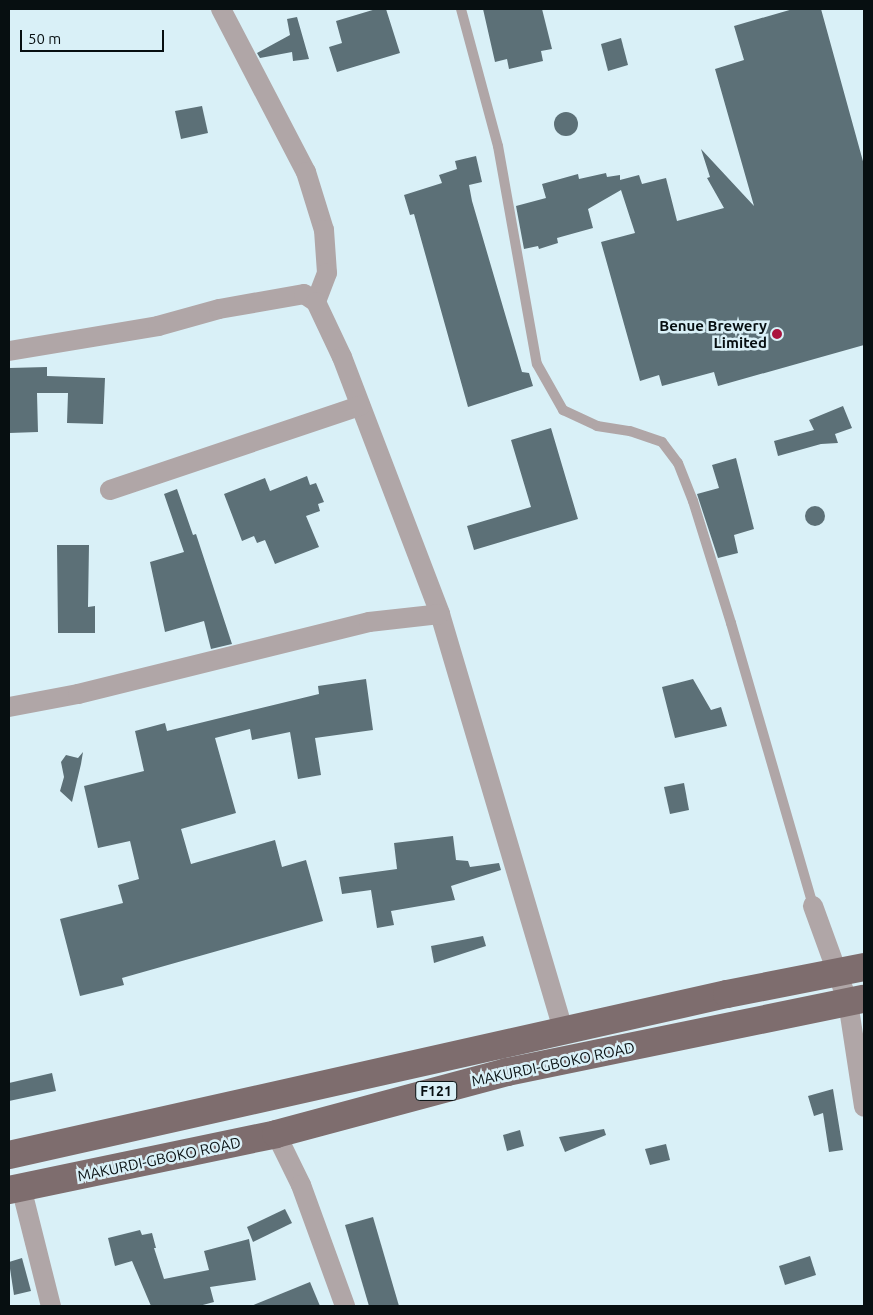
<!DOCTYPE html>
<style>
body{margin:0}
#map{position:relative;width:873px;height:1315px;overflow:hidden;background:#d9f0f7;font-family:Ubuntu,sans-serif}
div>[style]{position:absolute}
.building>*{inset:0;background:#5c7077}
.round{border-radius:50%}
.service>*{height:10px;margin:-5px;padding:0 5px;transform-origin:5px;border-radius:5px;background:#b0a6a7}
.minor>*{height:20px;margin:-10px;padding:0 10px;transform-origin:10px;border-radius:10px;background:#b0a6a7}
.primary>*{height:28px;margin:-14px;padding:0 14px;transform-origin:14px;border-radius:14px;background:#7e6d6e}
.dots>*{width:14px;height:14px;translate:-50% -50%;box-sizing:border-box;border:2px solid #d9f0f7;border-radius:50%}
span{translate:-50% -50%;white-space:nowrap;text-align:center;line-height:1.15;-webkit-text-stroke:5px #d9f0f7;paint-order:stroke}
.shield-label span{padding:1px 4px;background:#d9f0f7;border:1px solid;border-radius:4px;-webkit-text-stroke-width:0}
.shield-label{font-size:14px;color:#070f11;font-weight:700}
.poi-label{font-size:15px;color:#070f11;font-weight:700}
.right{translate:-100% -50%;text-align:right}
.street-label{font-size:15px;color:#070f11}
.frame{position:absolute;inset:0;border:10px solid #070f11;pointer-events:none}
.scale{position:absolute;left:20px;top:30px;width:144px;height:22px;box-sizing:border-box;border:2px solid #070f11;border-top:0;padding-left:6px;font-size:15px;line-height:18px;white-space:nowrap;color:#070f11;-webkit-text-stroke:4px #d9f0f7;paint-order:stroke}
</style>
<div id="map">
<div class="building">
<i style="clip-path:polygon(376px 9px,386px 9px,400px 53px,337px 72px,329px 47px,342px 43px,336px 21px)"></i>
<i style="clip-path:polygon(483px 9px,542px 9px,552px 49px,541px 51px,543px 61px,509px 69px,507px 59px,495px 62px)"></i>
<i style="clip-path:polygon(793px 9px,821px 9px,864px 165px,864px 345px,718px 386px,714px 372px,662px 386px,659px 375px,640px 381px,601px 242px,635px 233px,621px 190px,588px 209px,593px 228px,557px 238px,558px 243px,539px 249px,538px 246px,524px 249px,516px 206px,546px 198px,542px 184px,578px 174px,579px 179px,606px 173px,607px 177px,620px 175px,620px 180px,639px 175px,642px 184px,666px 178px,677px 221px,724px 208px,707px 178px,710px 177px,701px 149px,754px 206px,715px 69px,744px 60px,734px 26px)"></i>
<i style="clip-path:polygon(297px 17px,309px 59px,293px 61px,292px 52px,260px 58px,257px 53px,290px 35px,287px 19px)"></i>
<i style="clip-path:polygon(621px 38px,628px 65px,608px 71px,601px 44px)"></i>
<i style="clip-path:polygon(202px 106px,208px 133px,181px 139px,175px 111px)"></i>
<i class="round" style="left:554px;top:112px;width:24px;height:24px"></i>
<i style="clip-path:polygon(476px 156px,482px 182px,469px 185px,472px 201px,522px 372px,529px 373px,533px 386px,468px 407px,414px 214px,410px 215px,404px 195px,442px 183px,439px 175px,457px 169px,455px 161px)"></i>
<i style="clip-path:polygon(47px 367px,47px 376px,105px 378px,103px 424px,67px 423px,68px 393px,37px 393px,38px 432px,9px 433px,9px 368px)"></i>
<i style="clip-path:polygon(843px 406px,852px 428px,835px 434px,838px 443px,821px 444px,778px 456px,774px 441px,814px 430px,809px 420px)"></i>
<i style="clip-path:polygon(551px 428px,578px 519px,474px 550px,467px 526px,531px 507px,511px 440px)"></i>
<i style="clip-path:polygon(736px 458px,754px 529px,734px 535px,738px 553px,718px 558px,697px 494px,719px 488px,712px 465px)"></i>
<i style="clip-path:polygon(307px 476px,310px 485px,316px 483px,324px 502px,318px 504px,320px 511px,306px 516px,319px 547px,275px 564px,265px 540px,257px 543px,254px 536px,242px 541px,224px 494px,265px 478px,270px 491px)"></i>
<i style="clip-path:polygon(177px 489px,193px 535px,196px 534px,232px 644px,211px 649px,204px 621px,165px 632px,150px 562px,184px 552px,164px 494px)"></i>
<i class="round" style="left:805px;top:506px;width:20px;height:20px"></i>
<i style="clip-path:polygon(57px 545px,89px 545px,88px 607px,95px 606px,95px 633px,58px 633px)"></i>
<i style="clip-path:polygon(366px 679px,373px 730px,315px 738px,321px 775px,298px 779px,290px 732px,252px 740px,250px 729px,215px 738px,236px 813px,181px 829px,191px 864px,275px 840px,282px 867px,306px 860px,323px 921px,122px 978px,124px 985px,80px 996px,60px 919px,123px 903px,118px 885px,139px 879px,130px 841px,98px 848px,84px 786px,144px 771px,135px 731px,165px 723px,167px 731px,319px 694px,318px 686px)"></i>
<i style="clip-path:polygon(693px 679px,711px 710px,721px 707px,727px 726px,675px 738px,662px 687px)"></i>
<i style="clip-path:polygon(83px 752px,81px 764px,72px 802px,60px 791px,64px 777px,61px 762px,66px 755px,78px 758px)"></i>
<i style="clip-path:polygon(684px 783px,689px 810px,670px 814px,664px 787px)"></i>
<i style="clip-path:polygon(453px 836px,456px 860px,468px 861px,470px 867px,499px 863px,501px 870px,451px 886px,455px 900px,391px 911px,394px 925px,377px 928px,371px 890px,342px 894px,339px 877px,397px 869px,394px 843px)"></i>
<i style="clip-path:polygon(483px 936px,486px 946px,434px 963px,431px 946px)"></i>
<i style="clip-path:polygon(52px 1073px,56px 1091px,9px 1101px,9px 1083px)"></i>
<i style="clip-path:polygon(833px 1089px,843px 1150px,829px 1152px,823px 1113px,814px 1116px,808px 1096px)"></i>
<i style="clip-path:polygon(604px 1129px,606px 1135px,565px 1152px,559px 1137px)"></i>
<i style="clip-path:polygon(520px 1130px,524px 1146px,507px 1151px,503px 1135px)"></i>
<i style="clip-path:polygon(666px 1144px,670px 1160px,650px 1165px,645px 1149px)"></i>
<i style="clip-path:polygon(285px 1209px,292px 1223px,253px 1242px,247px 1227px)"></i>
<i style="clip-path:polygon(373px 1217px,399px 1306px,369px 1306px,345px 1225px)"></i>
<i style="clip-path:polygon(140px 1230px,142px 1235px,152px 1233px,156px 1248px,154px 1248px,164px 1279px,209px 1270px,204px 1251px,249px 1239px,256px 1280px,210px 1287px,214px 1302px,199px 1306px,151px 1306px,132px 1261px,115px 1266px,108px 1238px)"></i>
<i style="clip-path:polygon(810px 1256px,816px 1275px,785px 1285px,779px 1266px)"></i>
<i style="clip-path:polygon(22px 1258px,31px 1291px,14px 1295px,9px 1262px)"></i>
<i style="clip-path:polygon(310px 1282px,320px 1306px,251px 1306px)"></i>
</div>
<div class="service">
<i style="left:461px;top:9px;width:142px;rotate:74.9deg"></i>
<i style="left:498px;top:146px;width:221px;rotate:79.9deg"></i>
<i style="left:537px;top:364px;width:53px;rotate:60.5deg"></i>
<i style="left:563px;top:410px;width:38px;rotate:25deg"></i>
<i style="left:597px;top:426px;width:33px;rotate:9deg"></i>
<i style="left:630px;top:431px;width:34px;rotate:19deg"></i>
<i style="left:662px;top:442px;width:26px;rotate:53deg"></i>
<i style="left:678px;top:463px;width:41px;rotate:68.5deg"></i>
<i style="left:693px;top:501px;width:128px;rotate:72.7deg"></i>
<i style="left:731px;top:623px;width:295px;rotate:73.8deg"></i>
</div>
<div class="minor">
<i style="left:221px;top:9px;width:184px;rotate:62.5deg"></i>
<i style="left:306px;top:172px;width:61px;rotate:72.8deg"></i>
<i style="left:324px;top:230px;width:43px;rotate:86deg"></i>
<i style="left:327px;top:273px;width:31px;rotate:111deg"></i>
<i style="left:9px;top:351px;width:151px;rotate:-9.5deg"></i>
<i style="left:158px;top:326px;width:63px;rotate:-15.6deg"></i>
<i style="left:219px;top:309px;width:86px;rotate:-10deg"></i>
<i style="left:304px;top:294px;width:14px;rotate:34deg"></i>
<i style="left:316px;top:302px;width:61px;rotate:64.7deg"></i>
<i style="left:342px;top:357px;width:275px;rotate:69.1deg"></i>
<i style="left:440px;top:614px;width:437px;rotate:73.5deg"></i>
<i style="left:110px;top:490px;width:264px;rotate:-18.6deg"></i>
<i style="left:9px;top:707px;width:70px;rotate:-10.7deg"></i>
<i style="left:78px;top:694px;width:300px;rotate:-13.9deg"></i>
<i style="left:369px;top:622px;width:71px;rotate:-6.4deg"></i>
<i style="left:813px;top:906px;width:102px;rotate:70deg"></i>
<i style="left:848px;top:1002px;width:106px;rotate:81.3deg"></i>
<i style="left:276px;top:1134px;width:57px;rotate:63.9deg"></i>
<i style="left:301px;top:1185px;width:129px;rotate:70deg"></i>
<i style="left:21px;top:1187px;width:123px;rotate:75.9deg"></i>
</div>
<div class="primary">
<i style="left:9px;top:1155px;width:736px;rotate:-12.64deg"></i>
<i style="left:727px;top:994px;width:140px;rotate:-11.1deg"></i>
<i style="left:9px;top:1190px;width:273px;rotate:-11.8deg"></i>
<i style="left:276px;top:1134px;width:239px;rotate:-15deg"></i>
<i style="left:507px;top:1072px;width:364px;rotate:-11.6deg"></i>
</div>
<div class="dots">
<i style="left:777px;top:334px;background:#aa143e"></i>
</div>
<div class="shield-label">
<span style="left:436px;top:1091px">F121</span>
</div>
<div class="poi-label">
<span class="right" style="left:767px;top:334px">Benue Brewery<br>Limited</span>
</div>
<div class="street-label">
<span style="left:553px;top:1064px;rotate:-12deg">MAKURDI-GBOKO ROAD</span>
<span style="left:159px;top:1159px;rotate:-12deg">MAKURDI-GBOKO ROAD</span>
</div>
<div class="frame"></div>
<div class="scale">50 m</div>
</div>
